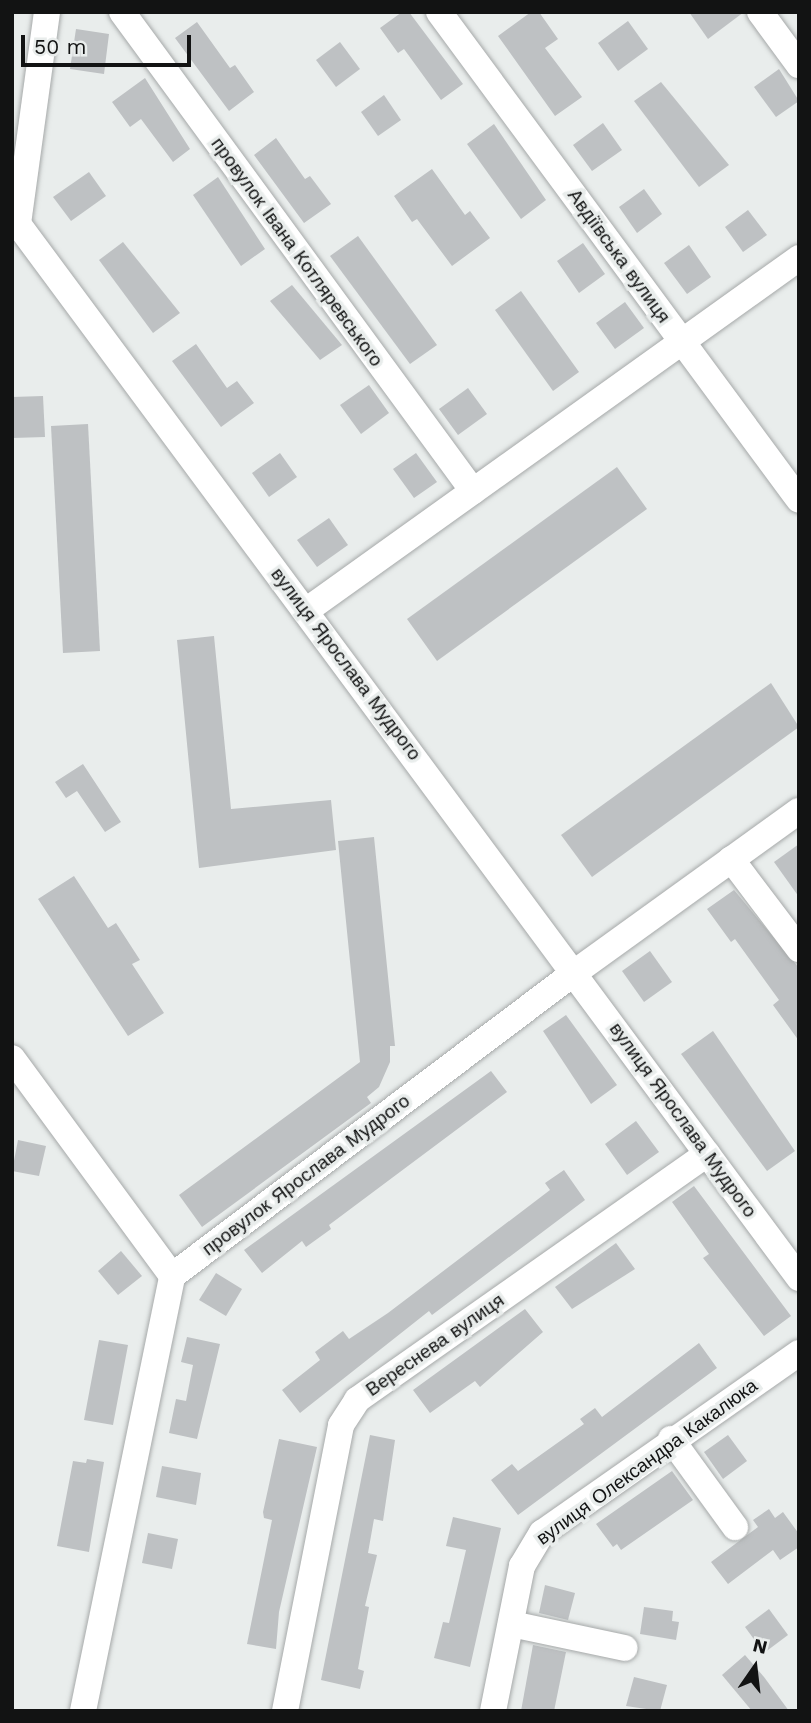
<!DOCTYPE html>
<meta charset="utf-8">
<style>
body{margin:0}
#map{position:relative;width:811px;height:1723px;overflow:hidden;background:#e9edec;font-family:"Work Sans",sans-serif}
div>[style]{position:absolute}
.building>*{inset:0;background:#bec1c3}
.roads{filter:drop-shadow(0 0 2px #a6a9a9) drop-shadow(0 0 2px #a6a9a9)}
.minor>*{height:26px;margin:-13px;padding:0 13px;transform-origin:13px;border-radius:13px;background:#fff}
span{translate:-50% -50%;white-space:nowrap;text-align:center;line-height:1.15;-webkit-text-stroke:7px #e9edec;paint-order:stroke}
.street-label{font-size:19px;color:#121313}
.frame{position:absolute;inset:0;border:14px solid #121313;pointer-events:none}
.north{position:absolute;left:720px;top:1632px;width:70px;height:70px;-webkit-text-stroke:5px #e9edec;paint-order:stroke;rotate:14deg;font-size:19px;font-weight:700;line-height:28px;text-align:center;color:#121313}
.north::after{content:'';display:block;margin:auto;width:24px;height:32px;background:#121313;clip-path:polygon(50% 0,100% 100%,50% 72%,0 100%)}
.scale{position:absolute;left:21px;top:35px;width:170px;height:32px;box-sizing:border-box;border:4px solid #121313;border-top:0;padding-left:9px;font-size:21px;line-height:24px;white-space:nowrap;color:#121313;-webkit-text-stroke:5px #e9edec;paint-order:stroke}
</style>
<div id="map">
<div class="building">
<i style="clip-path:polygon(402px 12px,409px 12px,463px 84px,441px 100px,404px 49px,398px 53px,380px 28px)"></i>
<i style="clip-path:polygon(531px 12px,539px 12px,558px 39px,545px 48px,582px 97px,555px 116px,498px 36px)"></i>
<i style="clip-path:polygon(689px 12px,744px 12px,708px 39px)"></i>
<i style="clip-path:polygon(628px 21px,648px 49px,618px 71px,598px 43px)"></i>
<i style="clip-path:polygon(197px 22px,230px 68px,235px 65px,254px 92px,229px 111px,175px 38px)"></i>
<i style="clip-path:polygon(76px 29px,109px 34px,104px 74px,70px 69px)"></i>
<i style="clip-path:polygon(340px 42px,360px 69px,336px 87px,316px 60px)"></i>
<i style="clip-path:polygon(779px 69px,799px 101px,776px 117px,754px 87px)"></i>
<i style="clip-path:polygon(145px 78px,190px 149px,173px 162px,141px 119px,130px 127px,112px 102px)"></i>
<i style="clip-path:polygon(661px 82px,729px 165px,699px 187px,634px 101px)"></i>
<i style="clip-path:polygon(384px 95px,401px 120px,378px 136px,361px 112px)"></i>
<i style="clip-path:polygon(603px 123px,622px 150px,592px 171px,573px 145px)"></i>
<i style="clip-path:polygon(494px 124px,546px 200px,521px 219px,467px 144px)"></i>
<i style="clip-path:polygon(276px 138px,305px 179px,310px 176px,331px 204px,304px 223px,254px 155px)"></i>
<i style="clip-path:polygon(432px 169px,465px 215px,470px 211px,490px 238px,452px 266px,417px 219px,412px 222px,394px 196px)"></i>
<i style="clip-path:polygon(89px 172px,106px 196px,71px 221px,53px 197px)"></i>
<i style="clip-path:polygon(218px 177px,265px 249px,241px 266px,193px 195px)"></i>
<i style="clip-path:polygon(644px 189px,662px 214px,637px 233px,619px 207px)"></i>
<i style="clip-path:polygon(748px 210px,767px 235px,743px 252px,725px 227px)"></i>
<i style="clip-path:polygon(358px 236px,437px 345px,410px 364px,330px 256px)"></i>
<i style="clip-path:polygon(123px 242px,180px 313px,153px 333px,99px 260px)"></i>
<i style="clip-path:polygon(583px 243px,605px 274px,579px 293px,557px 261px)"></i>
<i style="clip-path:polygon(689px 245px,711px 277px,687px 294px,664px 263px)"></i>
<i style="clip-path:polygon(292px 285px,342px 345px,320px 360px,270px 301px)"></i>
<i style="clip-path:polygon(521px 291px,579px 372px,553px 391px,495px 310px)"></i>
<i style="clip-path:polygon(625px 302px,644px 328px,615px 349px,596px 323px)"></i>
<i style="clip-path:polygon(196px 344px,227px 388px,237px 381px,254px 403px,221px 427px,172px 361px)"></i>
<i style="clip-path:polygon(369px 385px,389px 413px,361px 434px,340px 405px)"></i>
<i style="clip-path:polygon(468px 388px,487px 414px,458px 435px,439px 409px)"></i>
<i style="clip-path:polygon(43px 396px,45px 437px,12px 438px,12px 397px)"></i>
<i style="clip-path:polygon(88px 424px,100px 651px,63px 653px,51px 426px)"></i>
<i style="clip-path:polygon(280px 453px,297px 477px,269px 497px,252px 473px)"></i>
<i style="clip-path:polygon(416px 453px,437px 482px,414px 498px,393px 469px)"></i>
<i style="clip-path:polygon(617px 467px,647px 509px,437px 661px,407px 619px)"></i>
<i style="clip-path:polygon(329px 518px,348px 545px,317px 567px,297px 540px)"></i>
<i style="clip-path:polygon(214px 636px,231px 809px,331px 800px,336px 850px,199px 868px,177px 640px)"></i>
<i style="clip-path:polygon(771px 683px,799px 727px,592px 877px,561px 835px)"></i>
<i style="clip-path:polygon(83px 764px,121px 822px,105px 832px,77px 791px,66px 798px,55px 782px)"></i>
<i style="clip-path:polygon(374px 837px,395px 1046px,390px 1046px,390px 1062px,379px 1087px,367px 1097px,371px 1103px,202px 1227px,179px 1195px,360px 1062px,338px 841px)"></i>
<i style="clip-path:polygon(799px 844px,799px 897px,774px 862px)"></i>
<i style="clip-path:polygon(74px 876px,108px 928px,116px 923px,140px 960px,132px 964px,164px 1013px,128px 1036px,38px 899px)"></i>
<i style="clip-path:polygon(734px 890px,799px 968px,799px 1041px,773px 1005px,779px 1000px,735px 939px,731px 942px,707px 909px)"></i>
<i style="clip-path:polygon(650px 951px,672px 982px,644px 1002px,622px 971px)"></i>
<i style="clip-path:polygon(566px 1015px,617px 1085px,591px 1104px,543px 1031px)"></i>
<i style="clip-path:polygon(713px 1031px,795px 1151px,767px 1171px,681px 1054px)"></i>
<i style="clip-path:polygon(491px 1071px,507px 1092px,329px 1225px,331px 1229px,306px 1247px,302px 1241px,262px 1273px,244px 1250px)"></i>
<i style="clip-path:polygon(636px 1121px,659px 1152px,627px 1175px,605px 1144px)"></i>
<i style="clip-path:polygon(18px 1140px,46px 1146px,39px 1176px,12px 1171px)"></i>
<i style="clip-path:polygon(564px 1170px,585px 1200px,432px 1315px,429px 1311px,300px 1413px,282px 1390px,320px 1360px,315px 1352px,343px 1331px,349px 1339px,388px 1313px,550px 1190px,545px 1183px)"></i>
<i style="clip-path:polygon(694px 1186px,791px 1316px,764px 1336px,703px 1258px,709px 1254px,672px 1202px)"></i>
<i style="clip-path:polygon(616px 1243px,635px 1269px,572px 1309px,555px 1287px)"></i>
<i style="clip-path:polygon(121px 1251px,142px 1276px,118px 1295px,98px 1271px)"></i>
<i style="clip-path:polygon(216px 1273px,242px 1289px,226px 1316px,199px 1300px)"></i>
<i style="clip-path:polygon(525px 1309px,543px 1332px,480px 1387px,475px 1381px,430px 1413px,413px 1390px)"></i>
<i style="clip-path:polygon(187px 1337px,220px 1344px,197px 1439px,169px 1433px,176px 1399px,186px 1401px,193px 1365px,181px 1362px)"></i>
<i style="clip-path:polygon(99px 1340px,128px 1345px,113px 1425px,84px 1420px)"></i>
<i style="clip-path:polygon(699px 1343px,717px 1368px,518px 1515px,491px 1480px,512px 1464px,518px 1471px,584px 1424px,580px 1419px,595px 1408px,602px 1417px)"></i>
<i style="clip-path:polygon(370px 1435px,395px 1440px,383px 1521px,374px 1519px,368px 1553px,377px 1555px,365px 1606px,369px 1607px,358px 1669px,364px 1671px,360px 1689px,321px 1680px)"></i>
<i style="clip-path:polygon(728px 1435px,747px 1461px,723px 1479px,704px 1452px)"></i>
<i style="clip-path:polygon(279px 1439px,317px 1447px,279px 1612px,276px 1649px,247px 1644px,272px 1520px,264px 1518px,263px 1512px)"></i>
<i style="clip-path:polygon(87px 1459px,104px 1462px,89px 1552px,57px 1546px,73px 1461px,86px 1463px)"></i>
<i style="clip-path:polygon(162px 1466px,201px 1473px,196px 1505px,156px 1497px)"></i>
<i style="clip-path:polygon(672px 1471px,693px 1500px,621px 1550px,617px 1544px,613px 1547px,596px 1524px)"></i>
<i style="clip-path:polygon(769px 1509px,775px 1518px,783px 1512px,799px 1534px,799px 1547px,780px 1560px,773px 1550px,728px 1584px,711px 1562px,758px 1527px,753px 1520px)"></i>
<i style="clip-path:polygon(453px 1517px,501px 1528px,470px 1667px,434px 1658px,443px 1622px,449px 1623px,466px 1550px,446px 1546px)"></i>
<i style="clip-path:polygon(148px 1533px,178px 1539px,172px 1569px,142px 1563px)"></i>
<i style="clip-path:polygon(545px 1585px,575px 1593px,568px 1620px,539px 1613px)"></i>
<i style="clip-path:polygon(644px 1607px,673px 1611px,672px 1621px,679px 1622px,676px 1640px,640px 1634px)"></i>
<i style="clip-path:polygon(769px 1609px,788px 1635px,764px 1653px,745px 1627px)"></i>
<i style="clip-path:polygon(533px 1645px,566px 1652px,554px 1711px,521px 1711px)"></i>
<i style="clip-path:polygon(745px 1655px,764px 1677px,789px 1711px,752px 1711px,722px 1675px)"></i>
<i style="clip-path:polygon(634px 1677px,667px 1685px,660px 1711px,626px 1706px)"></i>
</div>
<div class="roads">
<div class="minor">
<i style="left:47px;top:12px;width:214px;rotate:97.8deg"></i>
<i style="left:18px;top:224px;width:1312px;rotate:53.46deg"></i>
<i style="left:122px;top:12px;width:594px;rotate:53.77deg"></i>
<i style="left:439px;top:12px;width:606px;rotate:53.58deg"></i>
<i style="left:760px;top:12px;width:66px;rotate:53.7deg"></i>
<i style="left:307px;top:610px;width:605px;rotate:-35.58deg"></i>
<i style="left:731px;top:859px;width:113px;rotate:52.9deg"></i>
<i style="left:12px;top:1058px;width:270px;rotate:53.7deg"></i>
<i style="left:671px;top:1439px;width:109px;rotate:54deg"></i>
<i style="left:511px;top:1624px;width:116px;rotate:11.9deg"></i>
<i style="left:83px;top:1711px;width:444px;rotate:-78.4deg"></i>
<i style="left:172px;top:1276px;width:503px;rotate:-37.01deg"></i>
<i style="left:574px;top:973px;width:277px;rotate:-35.8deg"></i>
<i style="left:285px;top:1711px;width:291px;rotate:-78.9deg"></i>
<i style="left:341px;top:1425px;width:30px;rotate:-57deg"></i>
<i style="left:357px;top:1400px;width:428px;rotate:-35.1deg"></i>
<i style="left:493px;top:1711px;width:148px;rotate:-78.7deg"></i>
<i style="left:522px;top:1566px;width:39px;rotate:-59deg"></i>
<i style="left:542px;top:1533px;width:314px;rotate:-35deg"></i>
</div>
</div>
<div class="street-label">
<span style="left:297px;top:252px;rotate:54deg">провулок Івана Котляревського</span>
<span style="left:619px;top:256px;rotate:54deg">Авдіївська вулиця</span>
<span style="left:346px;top:664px;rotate:53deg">вулиця Ярослава Мудрого</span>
<span style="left:683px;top:1120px;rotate:54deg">вулиця Ярослава Мудрого</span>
<span style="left:306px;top:1175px;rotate:-37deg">провулок Ярослава Мудрого</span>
<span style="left:435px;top:1345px;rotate:-35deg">Вереснева вулиця</span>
<span style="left:647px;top:1462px;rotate:-36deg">вулиця Олександра Какалюка</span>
</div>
<div class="frame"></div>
<div class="north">N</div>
<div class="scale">50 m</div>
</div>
